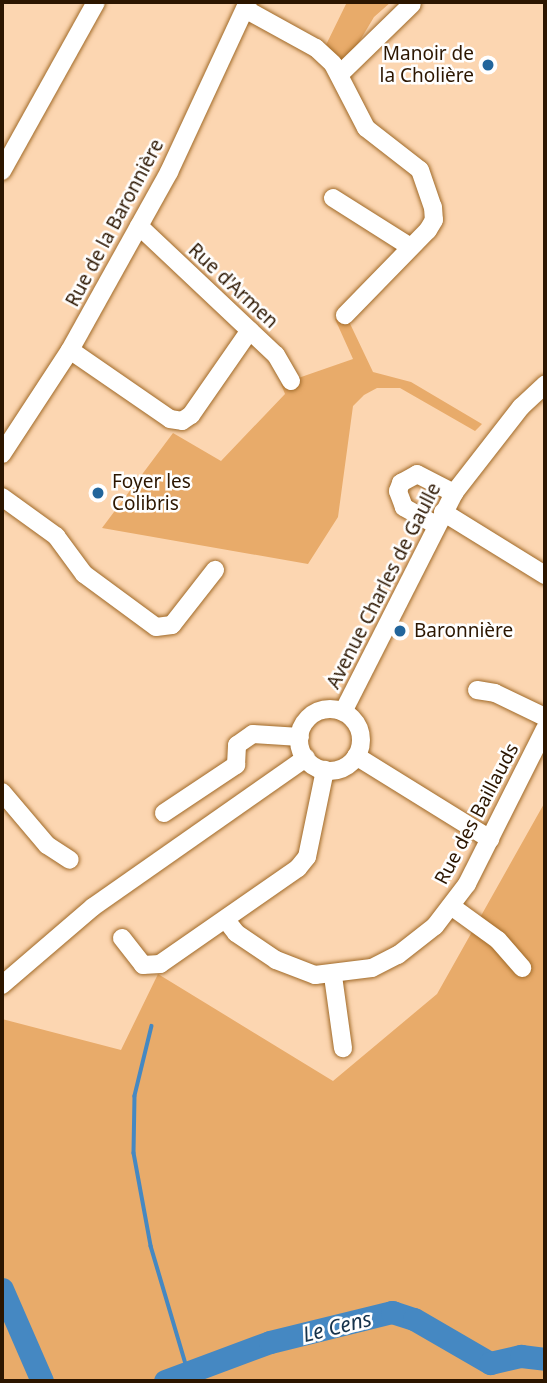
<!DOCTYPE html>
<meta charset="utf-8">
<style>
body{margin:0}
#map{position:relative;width:547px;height:1383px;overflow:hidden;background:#fcd6b1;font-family:"Noto Sans",sans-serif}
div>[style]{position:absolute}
.green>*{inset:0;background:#e8ab6a}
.stream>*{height:3.5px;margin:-1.75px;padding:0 1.75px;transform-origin:1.75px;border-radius:1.75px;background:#4588c2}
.river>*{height:23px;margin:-11.5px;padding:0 11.5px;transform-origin:11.5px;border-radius:11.5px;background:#4588c2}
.roads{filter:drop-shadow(0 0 2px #a06927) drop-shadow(0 0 2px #a06927)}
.minor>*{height:18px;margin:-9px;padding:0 9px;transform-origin:9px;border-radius:9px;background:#fff}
.minor>.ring{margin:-9px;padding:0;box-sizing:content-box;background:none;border:18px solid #fff;border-radius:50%}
.dots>*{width:19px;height:19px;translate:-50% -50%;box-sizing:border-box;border:4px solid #fff;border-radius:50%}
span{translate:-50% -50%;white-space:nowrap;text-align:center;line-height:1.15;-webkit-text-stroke:5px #fff;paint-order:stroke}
.poi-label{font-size:19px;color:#2c1600}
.right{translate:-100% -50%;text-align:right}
.left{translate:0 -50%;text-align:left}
.street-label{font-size:19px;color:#2c1600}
.water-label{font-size:21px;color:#16334c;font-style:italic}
.frame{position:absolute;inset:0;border:4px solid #2c1600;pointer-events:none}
</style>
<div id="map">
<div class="green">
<i style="clip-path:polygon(347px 2px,391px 2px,374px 17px,340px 74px,324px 49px)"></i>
<i style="clip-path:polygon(344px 311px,373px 372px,411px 382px,482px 424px,475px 431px,400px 388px,377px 388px,364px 395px,353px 406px,338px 517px,308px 564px,102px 528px,173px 433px,221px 461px,285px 394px,281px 384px,353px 359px,335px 319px)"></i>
<i style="clip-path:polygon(545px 802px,545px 1381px,2px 1381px,2px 1019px,121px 1050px,158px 974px,333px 1081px,437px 994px)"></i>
</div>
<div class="stream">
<i style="left:152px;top:1026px;width:72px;rotate:103.7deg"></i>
<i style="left:135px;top:1096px;width:57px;rotate:91deg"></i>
<i style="left:134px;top:1153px;width:95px;rotate:79.6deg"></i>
<i style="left:151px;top:1246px;width:134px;rotate:73.5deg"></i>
<i style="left:537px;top:1355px;width:9px;rotate:-21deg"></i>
</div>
<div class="river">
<i style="left:2px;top:1289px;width:100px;rotate:66.5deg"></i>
<i style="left:165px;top:1381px;width:112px;rotate:-20.4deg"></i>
<i style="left:270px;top:1342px;width:126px;rotate:-13.8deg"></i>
<i style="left:392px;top:1312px;width:23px;rotate:18deg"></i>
<i style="left:414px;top:1319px;width:88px;rotate:30.1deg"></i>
<i style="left:490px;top:1363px;width:32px;rotate:-13deg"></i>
<i style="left:521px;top:1356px;width:24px;rotate:7deg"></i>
</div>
<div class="roads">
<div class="minor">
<i style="left:245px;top:9px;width:81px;rotate:28.8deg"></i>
<i style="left:316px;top:48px;width:23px;rotate:43deg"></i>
<i style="left:333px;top:64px;width:72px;rotate:62.7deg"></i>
<i style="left:366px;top:128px;width:68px;rotate:37.9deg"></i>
<i style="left:420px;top:170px;width:39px;rotate:71deg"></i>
<i style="left:433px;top:207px;width:13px;rotate:86deg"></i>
<i style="left:434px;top:220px;width:12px;rotate:121deg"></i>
<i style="left:428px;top:230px;width:119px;rotate:134.3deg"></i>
<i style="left:340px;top:74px;width:100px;rotate:-44.2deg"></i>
<i style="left:2px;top:171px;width:193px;rotate:-60.9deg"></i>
<i style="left:333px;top:198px;width:90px;rotate:32.3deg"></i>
<i style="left:139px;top:226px;width:188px;rotate:43.3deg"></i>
<i style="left:276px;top:355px;width:30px;rotate:60deg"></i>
<i style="left:70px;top:350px;width:121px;rotate:34.6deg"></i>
<i style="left:170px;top:419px;width:12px;rotate:9deg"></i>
<i style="left:182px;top:421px;width:11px;rotate:-34deg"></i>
<i style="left:191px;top:415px;width:103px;rotate:-55.2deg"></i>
<i style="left:2px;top:454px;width:124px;rotate:-56.8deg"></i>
<i style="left:70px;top:350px;width:204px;rotate:-60.9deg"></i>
<i style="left:169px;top:172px;width:187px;rotate:-65.1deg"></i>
<i style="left:2px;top:497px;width:67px;rotate:35.8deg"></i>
<i style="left:56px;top:536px;width:47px;rotate:53.6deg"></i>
<i style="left:84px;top:574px;width:89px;rotate:36.4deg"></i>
<i style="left:156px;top:627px;width:16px;rotate:-7deg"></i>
<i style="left:172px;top:625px;width:70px;rotate:-52deg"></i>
<i style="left:443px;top:512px;width:120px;rotate:31.7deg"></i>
<i style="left:436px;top:525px;width:37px;rotate:-151deg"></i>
<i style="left:404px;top:507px;width:17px;rotate:-111deg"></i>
<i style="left:398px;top:491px;width:9px;rotate:-69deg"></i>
<i style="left:401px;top:483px;width:18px;rotate:-29deg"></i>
<i style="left:417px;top:474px;width:42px;rotate:27.2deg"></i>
<i style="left:477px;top:690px;width:18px;rotate:9deg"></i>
<i style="left:495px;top:693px;width:55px;rotate:25.6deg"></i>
<i class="ring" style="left:299px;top:709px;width:44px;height:44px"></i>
<i style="left:343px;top:712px;width:246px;rotate:-63.1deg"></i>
<i style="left:454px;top:493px;width:109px;rotate:-52.1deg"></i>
<i style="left:521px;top:407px;width:33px;rotate:-43deg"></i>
<i style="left:356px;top:756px;width:158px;rotate:31.8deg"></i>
<i style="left:2px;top:792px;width:70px;rotate:49.7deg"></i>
<i style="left:47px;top:845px;width:27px;rotate:33deg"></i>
<i style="left:164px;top:813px;width:87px;rotate:-33.7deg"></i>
<i style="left:236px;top:765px;width:20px;rotate:-87deg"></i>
<i style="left:237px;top:745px;width:19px;rotate:-35deg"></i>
<i style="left:253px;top:734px;width:47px;rotate:3.7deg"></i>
<i style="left:451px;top:906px;width:58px;rotate:35.9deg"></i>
<i style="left:498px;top:940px;width:37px;rotate:49deg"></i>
<i style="left:226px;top:920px;width:16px;rotate:52deg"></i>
<i style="left:236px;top:933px;width:48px;rotate:34deg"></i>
<i style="left:276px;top:960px;width:42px;rotate:21deg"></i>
<i style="left:315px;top:975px;width:57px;rotate:-7deg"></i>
<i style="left:372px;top:968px;width:29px;rotate:-27deg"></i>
<i style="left:398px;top:955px;width:47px;rotate:-38.1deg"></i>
<i style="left:435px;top:926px;width:53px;rotate:-52.7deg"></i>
<i style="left:467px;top:884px;width:174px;rotate:-63.3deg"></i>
<i style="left:122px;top:938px;width:34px;rotate:52deg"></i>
<i style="left:143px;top:965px;width:17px;rotate:-3deg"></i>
<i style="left:160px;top:964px;width:168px;rotate:-34.8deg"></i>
<i style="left:298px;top:868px;width:14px;rotate:-51deg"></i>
<i style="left:307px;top:857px;width:89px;rotate:-78.3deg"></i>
<i style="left:333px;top:976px;width:73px;rotate:82.1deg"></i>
<i style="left:2px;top:985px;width:120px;rotate:-40.6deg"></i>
<i style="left:93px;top:907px;width:260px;rotate:-35deg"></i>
</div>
</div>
<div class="dots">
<i style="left:488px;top:65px;background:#22659b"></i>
<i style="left:98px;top:493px;background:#22659b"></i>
<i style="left:400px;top:631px;background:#22659b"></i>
</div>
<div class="poi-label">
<span class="right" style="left:474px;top:65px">Manoir de<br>la Cholière</span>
<span class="left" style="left:112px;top:493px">Foyer les<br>Colibris</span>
<span class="left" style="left:414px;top:631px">Baronnière</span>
</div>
<div class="street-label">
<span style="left:115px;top:223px;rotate:-62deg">Rue de la Baronnière</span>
<span style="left:233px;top:286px;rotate:43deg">Rue d'Armen</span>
<span style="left:384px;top:586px;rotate:-63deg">Avenue Charles de Gaulle</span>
<span style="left:477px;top:814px;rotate:-62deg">Rue des Baillauds</span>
</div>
<div class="water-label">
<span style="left:337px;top:1326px;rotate:-14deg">Le Cens</span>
</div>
<div class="frame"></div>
</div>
